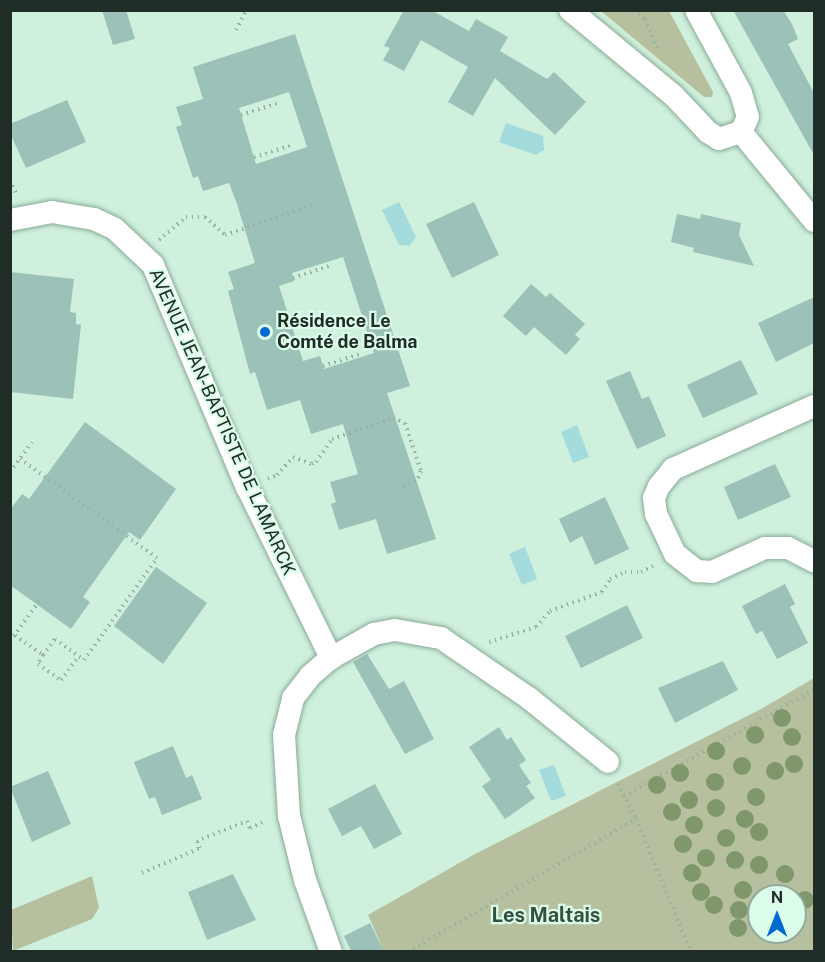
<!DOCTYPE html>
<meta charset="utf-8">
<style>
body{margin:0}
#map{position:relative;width:825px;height:962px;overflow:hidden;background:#cef0dc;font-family:"Public Sans",sans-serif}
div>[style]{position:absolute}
.green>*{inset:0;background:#b6c09f}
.water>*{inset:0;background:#a4dbdc}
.building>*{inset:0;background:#9bc1b8}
.path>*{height:4px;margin-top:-2px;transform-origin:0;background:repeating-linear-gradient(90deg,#97b2a2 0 1.5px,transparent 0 6px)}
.roads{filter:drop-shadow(0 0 2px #8aaa98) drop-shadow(0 0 2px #8aaa98)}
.minor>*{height:22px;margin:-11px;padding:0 11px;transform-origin:11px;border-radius:11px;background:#fff}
.trees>*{width:18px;height:18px;margin:-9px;border-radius:50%;background:#80976b}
.dots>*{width:16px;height:16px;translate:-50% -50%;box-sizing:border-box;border:3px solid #dbfde9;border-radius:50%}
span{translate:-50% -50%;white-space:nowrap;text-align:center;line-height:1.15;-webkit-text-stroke:4.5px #dbfde9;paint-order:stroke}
.poi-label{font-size:18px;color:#202d26;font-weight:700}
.left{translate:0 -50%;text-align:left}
.street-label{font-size:18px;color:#202d26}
.neighbourhood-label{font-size:20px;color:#324f3f;font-weight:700}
.frame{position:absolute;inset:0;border:12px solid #202d26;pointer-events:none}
.north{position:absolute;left:747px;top:884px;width:60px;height:60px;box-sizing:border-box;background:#dbfde9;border:2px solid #90aa9b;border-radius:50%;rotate:0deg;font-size:16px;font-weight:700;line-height:24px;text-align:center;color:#202d26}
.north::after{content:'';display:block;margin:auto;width:21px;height:27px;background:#006ad1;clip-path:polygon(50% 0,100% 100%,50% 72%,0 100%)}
</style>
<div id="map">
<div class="green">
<i style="clip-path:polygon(601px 11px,669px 11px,713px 92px,712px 97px,704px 97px)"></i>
<i style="clip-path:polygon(evenodd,814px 678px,814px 951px,384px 951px,368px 915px,475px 854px,761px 709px,814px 678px,759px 896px,795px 896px,795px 932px,759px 932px,759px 896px)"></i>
<i style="clip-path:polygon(92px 876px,99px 908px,92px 919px,13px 951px,11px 910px)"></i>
</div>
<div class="water">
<i style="clip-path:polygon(506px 123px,543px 136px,544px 150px,536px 155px,499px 142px)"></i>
<i style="clip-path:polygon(399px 202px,416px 237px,409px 246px,399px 245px,382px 210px)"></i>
<i style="clip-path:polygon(577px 425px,589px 457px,573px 463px,561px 432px)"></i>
<i style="clip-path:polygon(525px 547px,537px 579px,522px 585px,509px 554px)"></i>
<i style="clip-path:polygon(554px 765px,566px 796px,551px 801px,539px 770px)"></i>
</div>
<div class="building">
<i style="clip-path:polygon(102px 10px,126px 10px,135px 39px,113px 45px)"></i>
<i style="clip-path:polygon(404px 10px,431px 10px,469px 31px,476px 19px,508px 37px,500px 51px,547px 79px,554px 72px,586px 102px,555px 135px,495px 78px,473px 116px,448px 102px,468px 67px,421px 40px,404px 71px,383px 60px,390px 48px,384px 46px)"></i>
<i style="clip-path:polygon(733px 10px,783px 10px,792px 24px,798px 39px,788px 44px,814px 93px,814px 155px)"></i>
<i style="clip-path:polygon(evenodd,295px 34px,410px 386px,387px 393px,436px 539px,387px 554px,376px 519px,339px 530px,331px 504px,336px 502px,330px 482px,358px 474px,343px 424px,311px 434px,300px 400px,267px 410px,255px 372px,250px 374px,228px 291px,234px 289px,228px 272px,255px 263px,237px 204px,229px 183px,203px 191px,198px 176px,193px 178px,176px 127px,182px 125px,176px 107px,203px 99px,193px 67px,295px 34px,289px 92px,307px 147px,256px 164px,239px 108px,289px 92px,295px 34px,343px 257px,374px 353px,324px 369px,320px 356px,303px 361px,279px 286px,294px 281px,292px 273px,343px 257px)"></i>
<i style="clip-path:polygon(67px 100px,86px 142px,26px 168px,10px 133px,10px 124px)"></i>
<i style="clip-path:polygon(474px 202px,499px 255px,452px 278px,426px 224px)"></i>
<i style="clip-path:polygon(677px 214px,700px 219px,701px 214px,741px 223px,739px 235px,754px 266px,693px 252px,694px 248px,671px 242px)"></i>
<i style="clip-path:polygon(10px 272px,74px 279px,70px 312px,76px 313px,76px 324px,81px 325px,73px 399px,10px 392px)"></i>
<i style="clip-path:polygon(531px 284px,546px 297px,550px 293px,585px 324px,575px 335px,580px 339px,566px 355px,534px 327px,526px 336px,503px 316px)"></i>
<i style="clip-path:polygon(814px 297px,814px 343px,776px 362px,758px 323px)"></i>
<i style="clip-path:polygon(741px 360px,758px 394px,703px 418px,687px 385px)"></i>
<i style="clip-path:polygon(630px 371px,642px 399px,649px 396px,666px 436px,637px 449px,606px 381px)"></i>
<i style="clip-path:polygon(85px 422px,176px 489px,140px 540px,129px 532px,83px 597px,90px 602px,71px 629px,10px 585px,10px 510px,22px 494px,29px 499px)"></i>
<i style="clip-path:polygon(775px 464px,791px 497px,738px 520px,724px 487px)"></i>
<i style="clip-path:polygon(605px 497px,629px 549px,595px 565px,582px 536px,570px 543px,559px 519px)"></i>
<i style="clip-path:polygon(156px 567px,207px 603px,163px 664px,114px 626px)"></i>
<i style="clip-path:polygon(785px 584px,795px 604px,790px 607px,808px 643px,777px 659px,762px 631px,756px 634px,742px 606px)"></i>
<i style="clip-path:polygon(627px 605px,643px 638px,581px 668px,565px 636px)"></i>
<i style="clip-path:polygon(367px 654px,389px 689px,404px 681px,434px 739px,405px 754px,353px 662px)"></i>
<i style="clip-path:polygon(723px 661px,738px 690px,675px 723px,658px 688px)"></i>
<i style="clip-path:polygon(499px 727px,507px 740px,511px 737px,526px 760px,519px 765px,531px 783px,526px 786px,535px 798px,505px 819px,482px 786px,491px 780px,469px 747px)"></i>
<i style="clip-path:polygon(173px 746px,186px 778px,192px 775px,202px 799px,162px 815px,155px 797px,149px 799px,134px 762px)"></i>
<i style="clip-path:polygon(48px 771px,71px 824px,32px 842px,10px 787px)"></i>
<i style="clip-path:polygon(375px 784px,402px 834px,374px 849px,361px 826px,342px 836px,328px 809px)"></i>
<i style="clip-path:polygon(233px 874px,256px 920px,207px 940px,188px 892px)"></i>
<i style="clip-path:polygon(370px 923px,384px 951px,351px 951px,344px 936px)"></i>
</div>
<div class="path">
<i style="left:634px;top:10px;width:14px;rotate:39deg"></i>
<i style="left:645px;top:19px;width:33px;rotate:67deg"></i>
<i style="left:236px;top:30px;width:22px;rotate:-63deg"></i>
<i style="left:241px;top:115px;width:40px;rotate:-18deg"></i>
<i style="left:254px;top:157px;width:41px;rotate:-17.1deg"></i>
<i style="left:10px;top:180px;width:17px;rotate:66deg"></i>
<i style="left:159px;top:240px;width:35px;rotate:-40deg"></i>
<i style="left:186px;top:217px;width:19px"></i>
<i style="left:205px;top:217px;width:27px;rotate:42deg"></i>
<i style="left:225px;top:235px;width:92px;rotate:-19deg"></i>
<i style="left:293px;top:278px;width:41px;rotate:-18.4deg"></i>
<i style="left:323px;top:366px;width:40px;rotate:-18deg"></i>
<i style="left:383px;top:422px;width:11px;rotate:-22deg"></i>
<i style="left:393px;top:418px;width:13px;rotate:23deg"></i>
<i style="left:405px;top:423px;width:51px;rotate:71.6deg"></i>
<i style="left:421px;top:471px;width:12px;rotate:114deg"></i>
<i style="left:416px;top:482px;width:18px;rotate:164deg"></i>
<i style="left:10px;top:472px;width:37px;rotate:-54deg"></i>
<i style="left:268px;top:479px;width:10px;rotate:-24deg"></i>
<i style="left:277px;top:475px;width:24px;rotate:-48deg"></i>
<i style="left:293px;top:457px;width:20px;rotate:20deg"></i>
<i style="left:312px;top:464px;width:4px;rotate:-27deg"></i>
<i style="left:316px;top:462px;width:28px;rotate:-55deg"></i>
<i style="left:332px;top:439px;width:54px;rotate:-18.4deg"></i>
<i style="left:383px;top:422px;width:6px;rotate:-99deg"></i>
<i style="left:10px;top:632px;width:40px;rotate:34.9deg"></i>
<i style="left:43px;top:655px;width:20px;rotate:-53deg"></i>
<i style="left:55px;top:639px;width:36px;rotate:36deg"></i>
<i style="left:84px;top:660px;width:125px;rotate:-54.4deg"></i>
<i style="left:157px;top:558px;width:169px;rotate:-144.1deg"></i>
<i style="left:10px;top:641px;width:54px;rotate:-54deg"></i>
<i style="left:489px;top:642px;width:49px;rotate:-17.7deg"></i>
<i style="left:536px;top:627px;width:21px;rotate:-49deg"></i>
<i style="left:550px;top:611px;width:55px;rotate:-20.1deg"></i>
<i style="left:602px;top:592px;width:15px;rotate:-58deg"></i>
<i style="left:610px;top:579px;width:17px;rotate:-25deg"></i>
<i style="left:625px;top:572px;width:16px"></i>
<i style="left:641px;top:572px;width:16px;rotate:-27deg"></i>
<i style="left:43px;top:655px;width:10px;rotate:119deg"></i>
<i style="left:38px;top:664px;width:28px;rotate:35deg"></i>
<i style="left:61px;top:680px;width:30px;rotate:-53deg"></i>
<i style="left:618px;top:784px;width:39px;rotate:63deg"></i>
<i style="left:636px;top:819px;width:144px;rotate:67.5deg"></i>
<i style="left:624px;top:796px;width:218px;rotate:-29.2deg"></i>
<i style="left:142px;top:873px;width:63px;rotate:-23.3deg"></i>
<i style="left:200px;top:848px;width:7px;rotate:-117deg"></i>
<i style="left:197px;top:842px;width:6px;rotate:-31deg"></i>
<i style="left:202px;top:839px;width:48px;rotate:-21.8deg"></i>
<i style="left:247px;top:821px;width:8px;rotate:67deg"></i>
<i style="left:250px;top:828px;width:17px;rotate:-25deg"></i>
<i style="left:408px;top:952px;width:264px;rotate:-30.3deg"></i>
</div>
<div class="roads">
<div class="minor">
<i style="left:570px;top:10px;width:135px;rotate:39.6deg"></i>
<i style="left:674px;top:96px;width:50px;rotate:46.6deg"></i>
<i style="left:708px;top:132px;width:13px;rotate:32deg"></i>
<i style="left:719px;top:139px;width:23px;rotate:-18deg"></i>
<i style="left:696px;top:10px;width:94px;rotate:61.5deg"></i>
<i style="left:741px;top:93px;width:25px;rotate:74deg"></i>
<i style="left:748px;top:117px;width:17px;rotate:115deg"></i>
<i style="left:741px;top:132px;width:115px;rotate:50.6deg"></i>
<i style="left:10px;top:220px;width:43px;rotate:-10.8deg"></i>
<i style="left:52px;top:212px;width:43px;rotate:9.5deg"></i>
<i style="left:94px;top:219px;width:23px;rotate:25deg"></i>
<i style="left:115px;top:229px;width:52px;rotate:43.5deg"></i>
<i style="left:153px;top:265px;width:241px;rotate:67.1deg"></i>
<i style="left:247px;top:487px;width:191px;rotate:63.8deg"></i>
<i style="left:814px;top:406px;width:154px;rotate:155.9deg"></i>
<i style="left:673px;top:469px;width:22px;rotate:129deg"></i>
<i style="left:659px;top:486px;width:13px;rotate:113deg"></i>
<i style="left:654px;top:498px;width:16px;rotate:83deg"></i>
<i style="left:656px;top:514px;width:44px;rotate:64.6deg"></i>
<i style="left:675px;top:554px;width:28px;rotate:38deg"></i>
<i style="left:697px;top:571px;width:15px;rotate:4deg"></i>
<i style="left:712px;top:572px;width:58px;rotate:-24.4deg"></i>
<i style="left:765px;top:548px;width:23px"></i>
<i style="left:788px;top:548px;width:29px;rotate:27deg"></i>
<i style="left:331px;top:952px;width:77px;rotate:-109.9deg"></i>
<i style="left:305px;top:880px;width:66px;rotate:-104deg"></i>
<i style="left:289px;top:816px;width:81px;rotate:-93.5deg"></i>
<i style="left:284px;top:735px;width:38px;rotate:-76deg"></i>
<i style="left:293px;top:698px;width:28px;rotate:-52deg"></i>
<i style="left:310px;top:676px;width:28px;rotate:-41deg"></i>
<i style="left:331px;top:658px;width:49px;rotate:-29.2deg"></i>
<i style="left:374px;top:634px;width:21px;rotate:-11deg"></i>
<i style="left:395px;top:630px;width:47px;rotate:9.9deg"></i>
<i style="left:441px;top:638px;width:108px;rotate:34.4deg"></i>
<i style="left:530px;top:699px;width:100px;rotate:38.9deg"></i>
</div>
</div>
<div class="trees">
<i style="left:782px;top:718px"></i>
<i style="left:755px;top:735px"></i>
<i style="left:792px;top:737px"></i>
<i style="left:716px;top:751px"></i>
<i style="left:794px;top:764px"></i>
<i style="left:742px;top:766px"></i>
<i style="left:775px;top:771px"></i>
<i style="left:680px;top:773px"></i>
<i style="left:715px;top:782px"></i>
<i style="left:657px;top:785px"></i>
<i style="left:756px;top:797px"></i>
<i style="left:689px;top:800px"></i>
<i style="left:716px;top:808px"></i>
<i style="left:672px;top:812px"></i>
<i style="left:745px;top:819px"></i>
<i style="left:694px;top:825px"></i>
<i style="left:759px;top:832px"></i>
<i style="left:726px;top:838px"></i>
<i style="left:683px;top:844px"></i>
<i style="left:706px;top:858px"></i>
<i style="left:735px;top:860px"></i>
<i style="left:759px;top:865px"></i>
<i style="left:692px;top:873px"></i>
<i style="left:785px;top:874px"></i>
<i style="left:743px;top:890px"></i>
<i style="left:701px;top:892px"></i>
<i style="left:805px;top:900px"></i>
<i style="left:714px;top:905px"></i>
<i style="left:739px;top:910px"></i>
<i style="left:738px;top:928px"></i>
</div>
<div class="dots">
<i style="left:265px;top:332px;background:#006ad1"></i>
</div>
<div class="poi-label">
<span class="left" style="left:277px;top:332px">Résidence Le<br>Comté de Balma</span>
</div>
<div class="street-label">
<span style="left:222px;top:422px;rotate:66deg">AVENUE JEAN-BAPTISTE DE LAMARCK</span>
</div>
<div class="neighbourhood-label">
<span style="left:546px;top:915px">Les Maltais</span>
</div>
<div class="frame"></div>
<div class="north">N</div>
</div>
